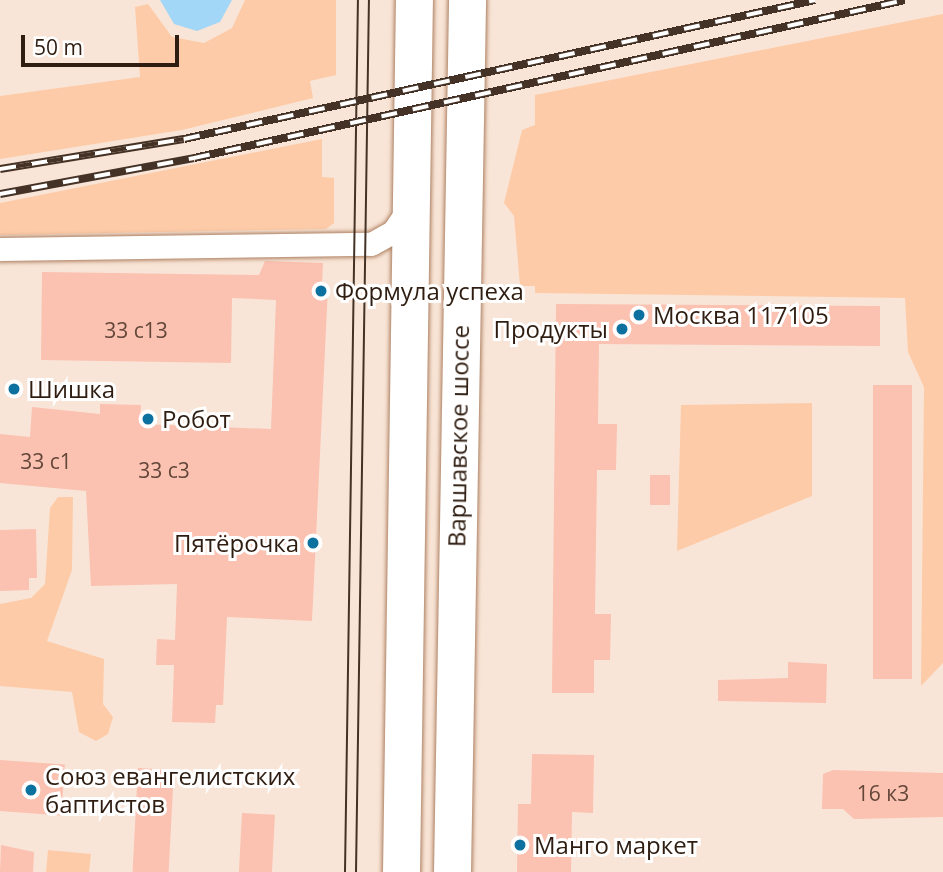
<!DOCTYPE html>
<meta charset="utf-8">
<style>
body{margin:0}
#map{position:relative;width:943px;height:872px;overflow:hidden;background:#f9e5d7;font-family:"Open Sans",sans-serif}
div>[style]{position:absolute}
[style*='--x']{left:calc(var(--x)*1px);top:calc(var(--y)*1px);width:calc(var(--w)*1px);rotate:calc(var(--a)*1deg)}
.green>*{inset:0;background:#fdcba8}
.water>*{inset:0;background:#a2d7f7}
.building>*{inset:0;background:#fbc1b1;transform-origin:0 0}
.roads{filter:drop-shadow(0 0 2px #ae8162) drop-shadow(0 0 2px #ae8162)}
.street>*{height:23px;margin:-11.5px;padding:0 11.5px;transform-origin:11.5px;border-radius:11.5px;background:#fff}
.primary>*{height:37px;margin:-18.5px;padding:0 18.5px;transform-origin:18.5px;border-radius:18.5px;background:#fff}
.tram>*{height:2px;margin:-1px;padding:0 1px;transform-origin:1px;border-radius:1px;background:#443226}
.rail>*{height:8px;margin-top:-4px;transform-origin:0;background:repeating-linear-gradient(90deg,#fff 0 16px,#443226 0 32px);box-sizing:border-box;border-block:2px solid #443226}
.dots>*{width:19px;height:19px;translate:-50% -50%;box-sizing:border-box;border:4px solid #fff;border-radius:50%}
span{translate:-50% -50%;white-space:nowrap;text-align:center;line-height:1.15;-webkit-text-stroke:6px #fff;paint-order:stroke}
.number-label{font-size:21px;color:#624639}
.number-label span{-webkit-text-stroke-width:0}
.poi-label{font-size:24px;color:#2f1d11}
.left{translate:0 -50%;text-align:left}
.right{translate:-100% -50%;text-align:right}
.street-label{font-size:24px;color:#2f1d11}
.scale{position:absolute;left:21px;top:35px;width:158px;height:32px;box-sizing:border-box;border:4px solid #2f1d11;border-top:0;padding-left:9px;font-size:21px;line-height:24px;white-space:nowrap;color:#2f1d11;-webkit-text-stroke:5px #fff;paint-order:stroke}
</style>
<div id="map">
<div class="green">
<div style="clip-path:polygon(245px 0,336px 0,336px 75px,310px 81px,313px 98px,182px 130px,0 159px,0 96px,140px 77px,135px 7px,148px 4px,172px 37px,204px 43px,232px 28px)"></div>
<div style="clip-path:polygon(943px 14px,943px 663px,921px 686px,924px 387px,908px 352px,905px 298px,535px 293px,535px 286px,520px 286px,514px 216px,504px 203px,522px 130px,535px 125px,535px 95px)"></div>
<div style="clip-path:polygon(322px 139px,322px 177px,334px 178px,334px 223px,326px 229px,0 235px,0 203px)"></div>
<div style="clip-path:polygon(812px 403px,812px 496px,677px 551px,681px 405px)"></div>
<div style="clip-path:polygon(58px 497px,73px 497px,72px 570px,47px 641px,104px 659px,103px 704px,113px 717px,108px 734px,96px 741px,79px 732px,72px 692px,0 686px,0 604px,31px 598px,45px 584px,50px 508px)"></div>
<div style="clip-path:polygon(48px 850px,91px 854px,89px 872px,46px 872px)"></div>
</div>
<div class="water">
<div style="clip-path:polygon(160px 0,232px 0,220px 22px,197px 31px,174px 24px)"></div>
</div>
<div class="building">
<div style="clip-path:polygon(265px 261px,323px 263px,322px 286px,328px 287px,312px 621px,227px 617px,223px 705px,216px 705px,215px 723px,172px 722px,174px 665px,156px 665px,157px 639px,175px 640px,177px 584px,91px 586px,86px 491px,0 483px,0 434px,30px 437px,32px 407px,100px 414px,100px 404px,141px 405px,140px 424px,271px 429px,276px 300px,232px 298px,231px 363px,41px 360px,42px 272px,259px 275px)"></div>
<div style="clip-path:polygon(556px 304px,880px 306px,880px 346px,599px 344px,598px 424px,617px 424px,616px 470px,597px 470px,595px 614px,611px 614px,610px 660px,594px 660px,594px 693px,552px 693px)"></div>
<div style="left:873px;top:385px;width:39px;height:294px"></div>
<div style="left:650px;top:475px;width:20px;height:30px"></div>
<div style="clip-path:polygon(36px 529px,37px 578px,29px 578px,29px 590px,0 591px,0 530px)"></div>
<div style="clip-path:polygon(788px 662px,827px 664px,826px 703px,718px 701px,718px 680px,788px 678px)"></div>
<div style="clip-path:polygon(532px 754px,594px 755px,593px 813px,572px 812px,571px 872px,517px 872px,518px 804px,531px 804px)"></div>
<div style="left:0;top:760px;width:65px;height:51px;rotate:4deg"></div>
<div style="left:138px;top:768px;width:36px;height:104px;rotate:3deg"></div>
<div style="clip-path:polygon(833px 770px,943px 773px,943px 817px,854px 819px,843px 809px,822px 809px,823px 774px)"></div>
<div style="left:242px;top:813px;width:33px;height:59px;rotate:3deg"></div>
<div style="clip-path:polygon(1px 845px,34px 852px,33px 872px,0 872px)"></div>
</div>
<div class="roads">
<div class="street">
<div style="--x:0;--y:249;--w:371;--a:-0.8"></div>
<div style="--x:371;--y:244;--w:25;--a:-29"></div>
<div style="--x:393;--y:232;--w:30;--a:-56"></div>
</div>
<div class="primary">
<div style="--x:401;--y:872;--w:872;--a:-89.15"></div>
<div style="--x:452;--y:872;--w:872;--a:-89.01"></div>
</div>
</div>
<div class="tram">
<div style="--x:345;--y:872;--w:872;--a:-89.15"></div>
<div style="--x:356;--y:872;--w:872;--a:-89.15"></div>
</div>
<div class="rail">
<div style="--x:0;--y:169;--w:186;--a:-9.3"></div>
<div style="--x:184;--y:139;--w:646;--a:-12.42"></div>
<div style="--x:0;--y:194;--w:197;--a:-10.5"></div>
<div style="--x:194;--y:158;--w:728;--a:-12.53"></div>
</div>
<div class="dots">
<div style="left:321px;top:291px;background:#0c719e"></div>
<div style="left:639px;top:315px;background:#0c719e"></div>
<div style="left:622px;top:329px;background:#0c719e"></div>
<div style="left:14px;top:389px;background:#0c719e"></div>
<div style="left:148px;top:419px;background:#0c719e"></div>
<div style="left:313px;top:543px;background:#0c719e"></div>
<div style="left:31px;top:790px;background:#0c719e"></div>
<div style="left:520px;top:845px;background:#0c719e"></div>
</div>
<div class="number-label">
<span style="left:136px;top:330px">33 с13</span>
<span style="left:46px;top:461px">33 с1</span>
<span style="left:164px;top:470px">33 с3</span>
<span style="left:883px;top:793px">16 к3</span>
</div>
<div class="poi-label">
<span class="left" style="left:335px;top:291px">Формула успеха</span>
<span class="left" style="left:653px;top:315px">Москва 117105</span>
<span class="right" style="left:608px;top:329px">Продукты</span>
<span class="left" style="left:28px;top:389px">Шишка</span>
<span class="left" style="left:162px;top:419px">Робот</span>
<span class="right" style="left:299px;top:543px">Пятёрочка</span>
<span class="left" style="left:45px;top:790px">Союз евангелистских<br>баптистов</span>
<span class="left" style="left:534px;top:845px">Манго маркет</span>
</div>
<div class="street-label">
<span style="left:458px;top:436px;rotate:-89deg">Варшавское шоссе</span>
</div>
<div class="scale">50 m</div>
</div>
